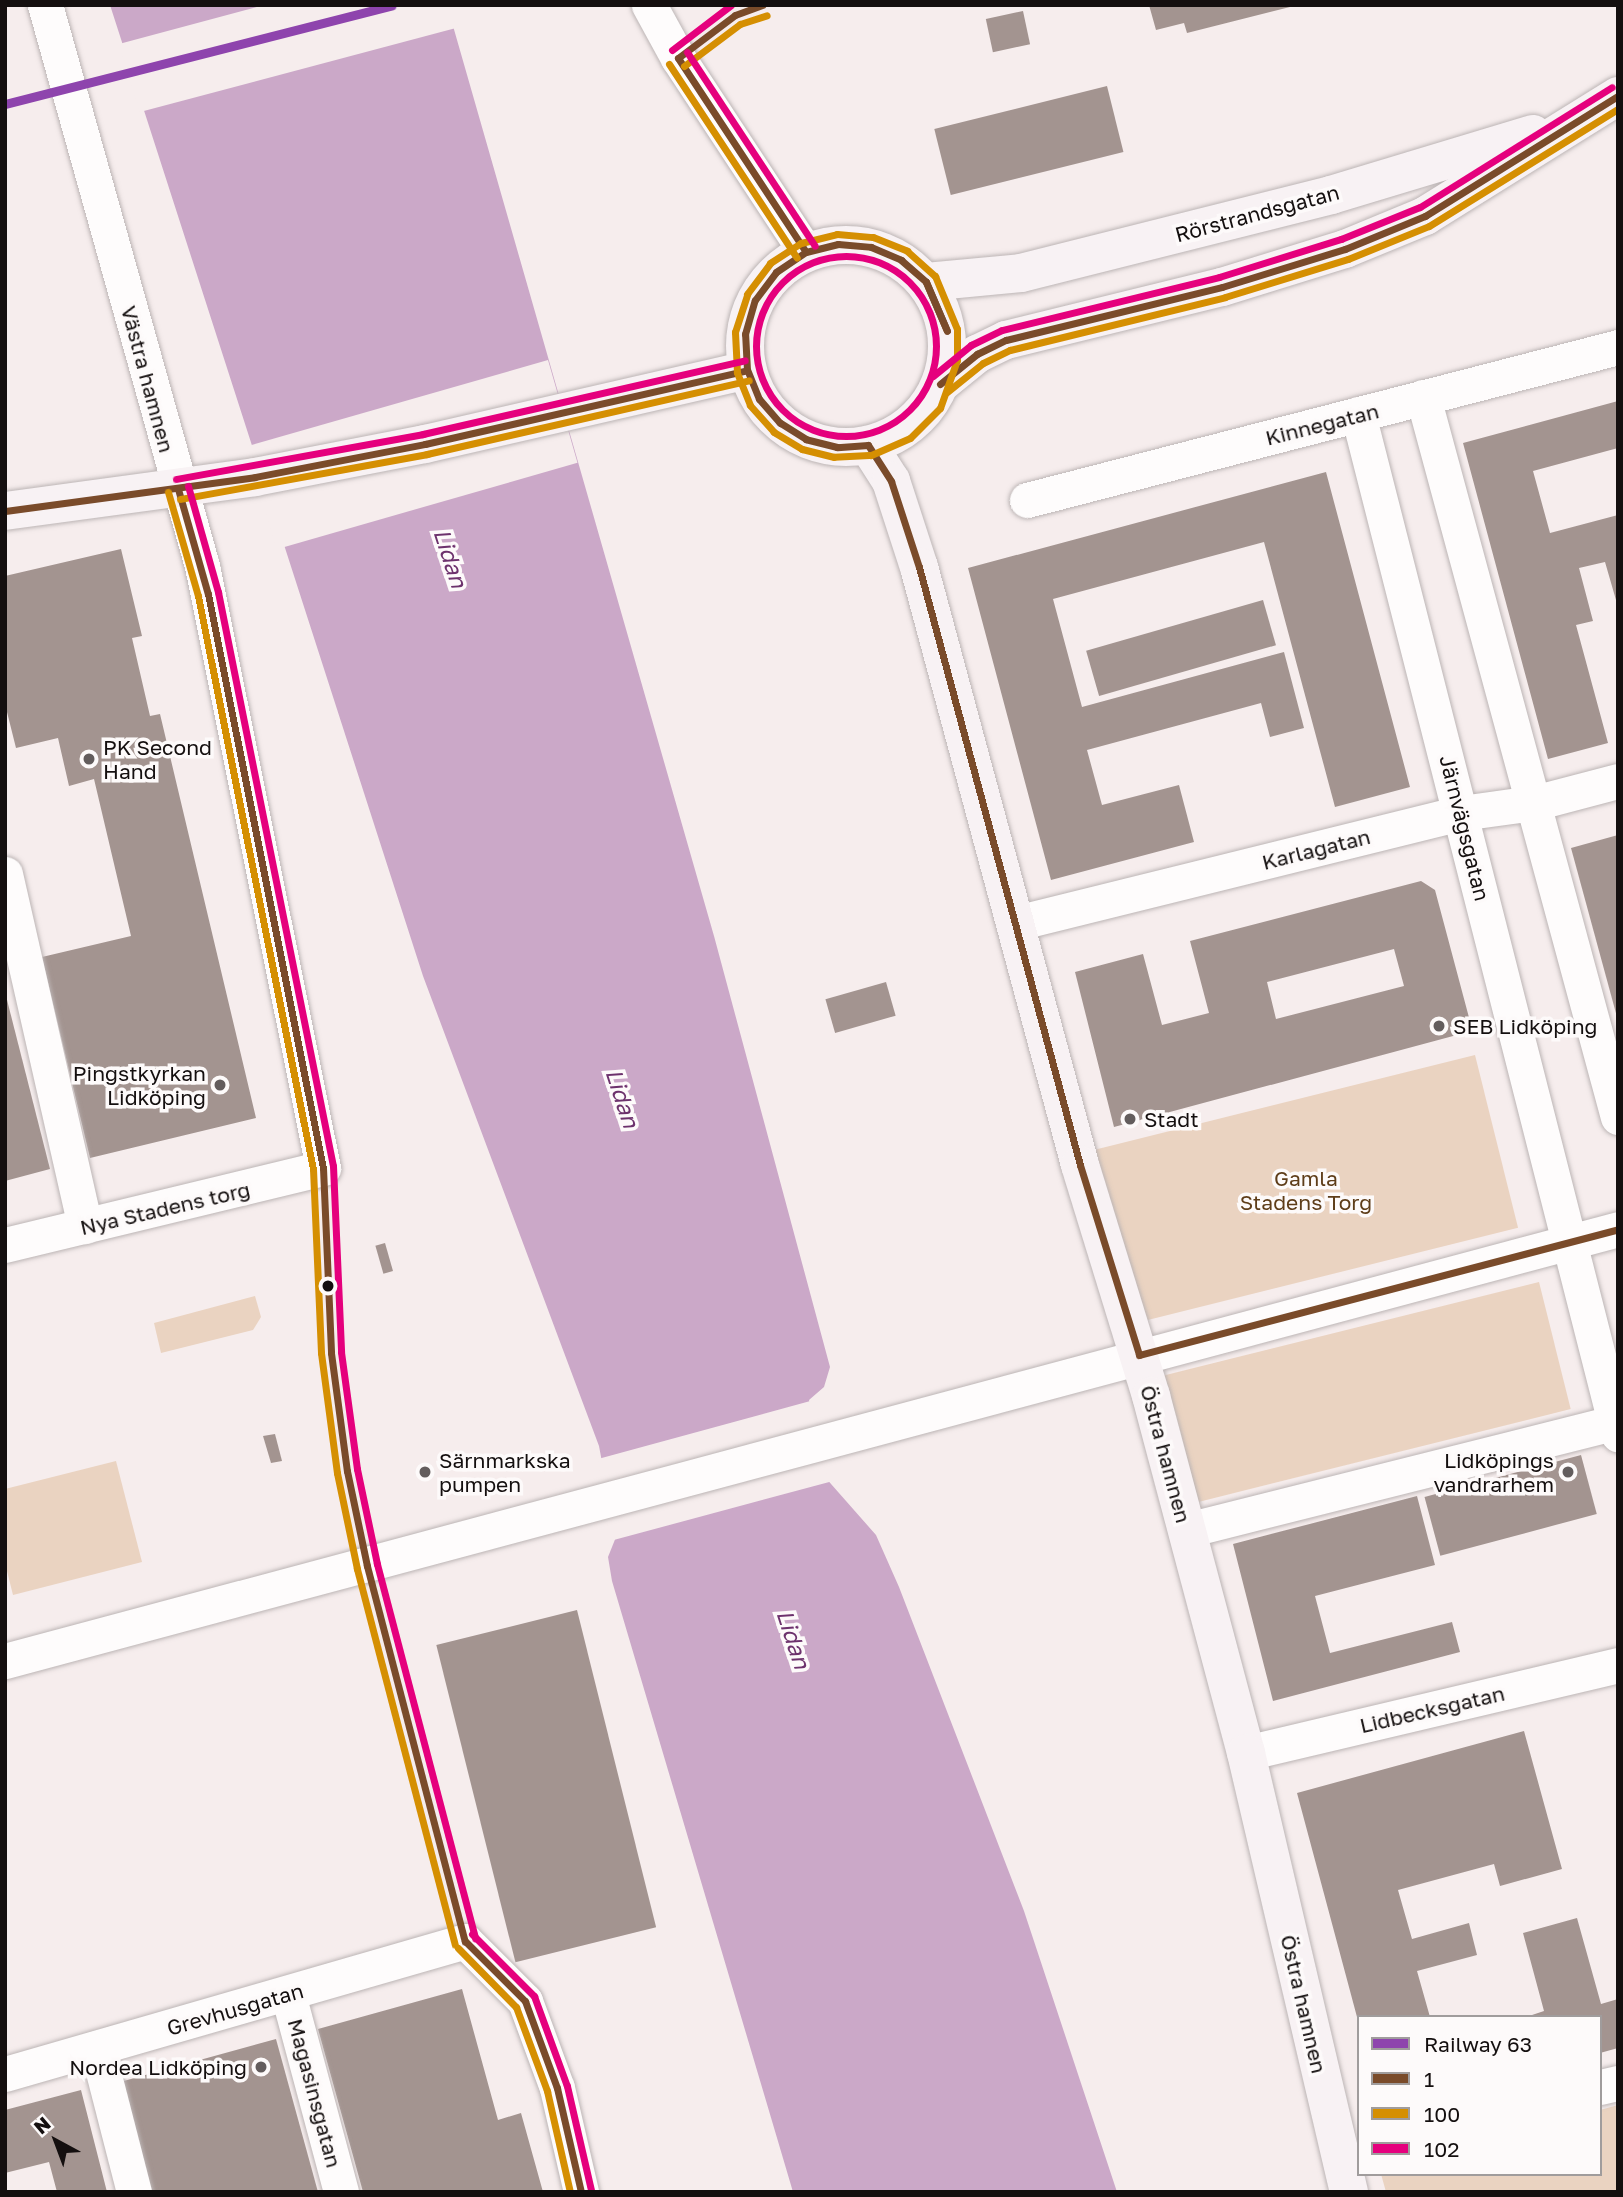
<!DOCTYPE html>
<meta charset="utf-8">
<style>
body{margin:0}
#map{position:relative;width:1623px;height:2197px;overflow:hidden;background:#f6eded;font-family:"Golos Text",sans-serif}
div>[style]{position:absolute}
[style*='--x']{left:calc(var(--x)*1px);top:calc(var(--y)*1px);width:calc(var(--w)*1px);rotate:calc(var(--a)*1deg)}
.green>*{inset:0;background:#ead3c1;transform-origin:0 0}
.water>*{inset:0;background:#cba8c8}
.pier>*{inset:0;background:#f6eded;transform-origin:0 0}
.building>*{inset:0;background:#a39490;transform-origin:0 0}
.roads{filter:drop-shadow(0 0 2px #bcb5b5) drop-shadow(0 0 2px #bcb5b5)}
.street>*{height:35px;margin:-17.5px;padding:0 17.5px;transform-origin:17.5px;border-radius:17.5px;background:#fefcfc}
.secondary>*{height:38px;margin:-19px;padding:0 19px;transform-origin:19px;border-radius:19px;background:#f8f2f4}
.secondary>.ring{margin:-19px;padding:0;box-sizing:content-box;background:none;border:38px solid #f8f2f4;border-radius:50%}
.bus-1>*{height:7px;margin:-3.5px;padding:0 3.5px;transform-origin:3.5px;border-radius:3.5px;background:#7a4b2a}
.bus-2>*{height:7px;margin:-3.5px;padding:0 3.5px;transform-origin:3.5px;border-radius:3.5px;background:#d58f02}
.bus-3>*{height:7px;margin:-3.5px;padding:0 3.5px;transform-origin:3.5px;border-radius:3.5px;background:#e5007d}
.bus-3>.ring{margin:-3.5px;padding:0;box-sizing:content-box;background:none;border:7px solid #e5007d;border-radius:50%}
.rail-1>*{height:9px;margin:-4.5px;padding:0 4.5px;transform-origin:4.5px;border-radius:4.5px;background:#8e44ad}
.dots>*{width:19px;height:19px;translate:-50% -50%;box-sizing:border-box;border:4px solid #fdfafa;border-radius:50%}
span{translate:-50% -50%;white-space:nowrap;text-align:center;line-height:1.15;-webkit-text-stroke:7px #fdfafa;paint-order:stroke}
.street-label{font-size:21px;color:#140f0f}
.poi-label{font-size:21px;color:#140f0f}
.left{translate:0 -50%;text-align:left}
.right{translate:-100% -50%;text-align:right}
.park-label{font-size:21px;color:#5e3d19}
.water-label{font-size:23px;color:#6d326d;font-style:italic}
.frame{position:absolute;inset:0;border:7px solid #140f0f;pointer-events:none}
.legend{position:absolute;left:1357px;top:2015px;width:245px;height:161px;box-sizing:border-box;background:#fdfafa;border:2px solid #a09c9c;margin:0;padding:9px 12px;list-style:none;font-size:21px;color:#140f0f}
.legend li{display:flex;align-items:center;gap:14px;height:35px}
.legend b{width:35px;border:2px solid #a09c9c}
.north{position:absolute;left:21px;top:2106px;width:70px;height:70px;-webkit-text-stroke:5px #fdfafa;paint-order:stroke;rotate:319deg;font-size:19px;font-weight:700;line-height:28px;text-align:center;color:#140f0f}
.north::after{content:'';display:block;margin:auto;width:24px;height:32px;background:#140f0f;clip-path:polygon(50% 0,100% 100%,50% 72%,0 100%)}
</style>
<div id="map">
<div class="green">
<div style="left:1475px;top:1055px;width:178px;height:396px;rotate:76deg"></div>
<div style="left:1539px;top:1282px;width:131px;height:398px;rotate:76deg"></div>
<div style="clip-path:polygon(255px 1296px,261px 1317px,253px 1330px,161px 1353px,154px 1323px)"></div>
<div style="clip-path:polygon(116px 1461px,142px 1562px,13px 1595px,5px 1563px,5px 1489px)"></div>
<div style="clip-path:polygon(1618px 2105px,1618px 2192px,1386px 2192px,1381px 2174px,1600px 2174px,1600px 2110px)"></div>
</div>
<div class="water">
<div style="clip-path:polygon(110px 5px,447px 5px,714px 936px,830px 1367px,824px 1387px,809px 1400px,824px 1476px,876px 1535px,899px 1587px,1024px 1911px,1117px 2192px,793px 2192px,612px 1581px,608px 1557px,616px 1537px,599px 1446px,423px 976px)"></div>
</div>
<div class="pier">
<div style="clip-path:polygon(264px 5px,450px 5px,456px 28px,140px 112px,119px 44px)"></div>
<div style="left:548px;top:360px;width:107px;height:313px;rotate:74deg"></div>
<div style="clip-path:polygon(814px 1400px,827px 1475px,833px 1481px,610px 1541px,598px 1459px)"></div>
</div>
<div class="building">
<div style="clip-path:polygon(1149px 5px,1294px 5px,1294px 6px,1187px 33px,1184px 23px,1156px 30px)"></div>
<div style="left:1023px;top:11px;width:34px;height:38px;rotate:78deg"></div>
<div style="left:1107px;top:86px;width:68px;height:178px;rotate:76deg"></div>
<div style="clip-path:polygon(1618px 401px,1618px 448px,1533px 471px,1550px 533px,1618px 515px,1618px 607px,1605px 562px,1579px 568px,1593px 621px,1576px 625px,1608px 743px,1548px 759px,1463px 443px)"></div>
<div style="clip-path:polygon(1326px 472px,1410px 787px,1335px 807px,1264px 542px,1053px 599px,1082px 707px,1284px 652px,1304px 728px,1270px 737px,1261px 703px,1087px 750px,1102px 805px,1179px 785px,1194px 842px,1051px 880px,968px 568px)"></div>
<div style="clip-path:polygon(121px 549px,142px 636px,132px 638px,150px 716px,160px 714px,256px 1118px,90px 1158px,42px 957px,131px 936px,94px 779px,69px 786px,58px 738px,16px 748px,5px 704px,5px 576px)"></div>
<div style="left:1263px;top:600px;width:47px;height:184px;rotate:74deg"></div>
<div style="clip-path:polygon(1618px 835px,1618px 1017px,1617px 1017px,1571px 848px)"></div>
<div style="clip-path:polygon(evenodd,1421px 881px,1435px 890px,1471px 1025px,1468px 1032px,1114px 1127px,1075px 972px,1143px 954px,1162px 1025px,1209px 1013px,1190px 941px,1421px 881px,1394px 949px,1404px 986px,1276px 1019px,1267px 982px,1394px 949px)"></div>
<div style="left:886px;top:982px;width:35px;height:63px;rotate:74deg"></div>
<div style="clip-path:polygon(5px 992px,50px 1169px,5px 1181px)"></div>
<div style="left:385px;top:1243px;width:29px;height:10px;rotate:74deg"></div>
<div style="clip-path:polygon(275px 1434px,282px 1461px,271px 1463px,263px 1436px)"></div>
<div style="left:1581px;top:1455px;width:61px;height:162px;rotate:75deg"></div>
<div style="clip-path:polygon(1417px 1496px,1435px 1565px,1315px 1596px,1330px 1653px,1452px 1622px,1460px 1652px,1273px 1701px,1233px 1544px)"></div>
<div style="left:577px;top:1610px;width:327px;height:145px;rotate:76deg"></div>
<div style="clip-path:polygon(1524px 1731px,1562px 1869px,1500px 1886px,1494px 1864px,1398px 1890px,1412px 1939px,1469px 1923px,1477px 1955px,1417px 1971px,1430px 2017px,1357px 2017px,1297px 1793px)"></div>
<div style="clip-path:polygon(1577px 1918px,1601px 2004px,1618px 1999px,1618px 2048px,1600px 2053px,1600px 2017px,1526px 2017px,1544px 2011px,1523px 1933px)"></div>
<div style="clip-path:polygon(462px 1989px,498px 2120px,521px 2113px,543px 2192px,363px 2192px,318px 2029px)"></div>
<div style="clip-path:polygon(276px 2039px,318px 2192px,150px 2192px,120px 2082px)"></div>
<div style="clip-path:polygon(81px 2090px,107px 2192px,57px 2192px,49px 2162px,5px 2173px,5px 2110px)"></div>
</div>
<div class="roads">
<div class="street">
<div style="--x:649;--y:5;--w:60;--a:61.3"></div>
<div style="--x:678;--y:58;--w:232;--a:56.6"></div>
<div style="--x:1423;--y:397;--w:746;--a:74.85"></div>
<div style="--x:1358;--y:414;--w:1053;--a:75.7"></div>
<div style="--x:1027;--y:500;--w:610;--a:-14.51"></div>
<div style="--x:5;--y:874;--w:361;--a:77.2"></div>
<div style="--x:1016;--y:923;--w:458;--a:-13.9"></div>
<div style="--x:1461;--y:813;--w:74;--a:-7.8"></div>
<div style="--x:1534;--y:803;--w:87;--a:-14.7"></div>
<div style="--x:5;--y:1245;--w:327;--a:-13.6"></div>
<div style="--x:323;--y:1168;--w:614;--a:-101.36"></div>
<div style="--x:202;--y:566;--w:583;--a:-105.63"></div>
<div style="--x:1187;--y:1530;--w:444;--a:-14.1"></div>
<div style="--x:5;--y:1661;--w:1670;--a:-14.99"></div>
<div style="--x:1246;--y:1753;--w:382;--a:-13.3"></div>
<div style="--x:288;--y:1994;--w:205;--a:75"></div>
<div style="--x:97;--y:2048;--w:149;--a:75.6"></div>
<div style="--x:5;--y:2074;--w:479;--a:-16.1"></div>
<div style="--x:465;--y:1941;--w:85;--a:45"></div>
<div style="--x:525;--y:2001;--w:93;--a:69.8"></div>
<div style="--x:557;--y:2088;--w:107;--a:77"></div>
<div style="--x:1600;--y:2087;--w:18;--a:-13"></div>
</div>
<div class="secondary">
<div class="ring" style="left:745px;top:245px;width:164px;height:164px"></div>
<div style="--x:926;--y:282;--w:95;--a:-5.4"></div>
<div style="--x:1021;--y:273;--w:320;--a:-14.1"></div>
<div style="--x:1331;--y:195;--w:211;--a:-16.8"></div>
<div style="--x:940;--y:384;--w:48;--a:-39"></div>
<div style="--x:977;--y:354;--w:32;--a:-26"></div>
<div style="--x:1006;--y:340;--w:222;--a:-13.8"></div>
<div style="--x:1222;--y:287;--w:129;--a:-17.2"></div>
<div style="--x:1345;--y:249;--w:87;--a:-22.4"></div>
<div style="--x:1425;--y:216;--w:227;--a:-31.9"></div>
<div style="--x:868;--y:445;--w:43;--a:57.4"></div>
<div style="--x:891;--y:481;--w:90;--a:72"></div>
<div style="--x:919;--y:567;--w:619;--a:74.93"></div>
<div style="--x:1080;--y:1165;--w:242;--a:72.9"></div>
<div style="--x:1151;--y:1396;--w:369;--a:75.1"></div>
<div style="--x:1246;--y:1753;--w:451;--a:76.8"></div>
<div style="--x:5;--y:511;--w:252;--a:-7.7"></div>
<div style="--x:255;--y:477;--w:173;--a:-11"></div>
<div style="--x:425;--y:444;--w:330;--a:-12.9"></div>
</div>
</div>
<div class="bus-1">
<div style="--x:678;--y:58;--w:232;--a:56.6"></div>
<div style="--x:678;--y:58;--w:71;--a:-37"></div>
<div style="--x:735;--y:15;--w:29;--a:-20"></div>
<div style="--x:926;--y:282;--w:53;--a:66.8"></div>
<div style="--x:926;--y:282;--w:53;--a:66.8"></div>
<div style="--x:940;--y:384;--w:48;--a:-39"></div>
<div style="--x:977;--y:354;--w:32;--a:-26"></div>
<div style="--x:1006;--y:340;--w:222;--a:-13.8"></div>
<div style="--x:1222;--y:287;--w:129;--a:-17.2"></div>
<div style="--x:1345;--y:249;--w:87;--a:-22.4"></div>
<div style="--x:1425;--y:216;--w:227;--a:-31.9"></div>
<div style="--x:868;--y:445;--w:31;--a:176"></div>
<div style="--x:837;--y:447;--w:32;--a:-166"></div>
<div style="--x:806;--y:439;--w:31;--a:-148"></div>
<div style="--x:780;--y:423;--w:32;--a:-131"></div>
<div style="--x:759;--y:399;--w:31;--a:-112"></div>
<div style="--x:747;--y:370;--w:36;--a:-93"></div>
<div style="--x:745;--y:334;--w:35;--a:-74"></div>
<div style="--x:755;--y:300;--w:35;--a:-53"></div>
<div style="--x:776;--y:272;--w:36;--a:-34"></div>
<div style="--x:806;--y:252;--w:33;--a:-14"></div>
<div style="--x:838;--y:244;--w:33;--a:5"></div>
<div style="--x:871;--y:247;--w:33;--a:23"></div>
<div style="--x:901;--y:260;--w:33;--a:41"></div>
<div style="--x:868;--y:445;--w:43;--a:57.4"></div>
<div style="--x:891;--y:481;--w:90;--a:72"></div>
<div style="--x:919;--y:567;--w:619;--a:74.93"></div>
<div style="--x:1080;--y:1165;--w:199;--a:72.7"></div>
<div style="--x:178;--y:489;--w:109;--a:74.1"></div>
<div style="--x:208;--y:594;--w:585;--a:78.67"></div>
<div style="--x:323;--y:1168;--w:185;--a:87.5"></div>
<div style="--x:331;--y:1353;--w:119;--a:82.3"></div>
<div style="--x:347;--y:1471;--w:97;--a:78.1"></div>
<div style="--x:367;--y:1566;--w:388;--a:75.4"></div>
<div style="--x:5;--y:511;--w:252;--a:-7.7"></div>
<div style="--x:255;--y:477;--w:173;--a:-11"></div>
<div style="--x:425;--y:444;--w:330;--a:-12.9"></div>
<div style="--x:1139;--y:1355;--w:495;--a:-14.7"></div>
<div style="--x:465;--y:1941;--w:85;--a:45"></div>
<div style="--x:525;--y:2001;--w:93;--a:69.8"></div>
<div style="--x:557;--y:2088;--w:107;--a:77"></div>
</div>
<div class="bus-2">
<div style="--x:669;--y:64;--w:232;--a:56.6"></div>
<div style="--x:684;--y:66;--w:70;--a:-36.9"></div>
<div style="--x:740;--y:24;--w:28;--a:-18"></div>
<div style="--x:947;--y:392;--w:46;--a:-38.9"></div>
<div style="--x:983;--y:363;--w:30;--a:-26"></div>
<div style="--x:1010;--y:350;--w:221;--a:-13.8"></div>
<div style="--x:1225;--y:297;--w:129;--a:-17.2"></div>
<div style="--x:1348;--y:259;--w:87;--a:-22.2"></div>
<div style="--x:1429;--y:226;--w:222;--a:-31.8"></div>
<div style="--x:869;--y:455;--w:35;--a:177"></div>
<div style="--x:834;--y:457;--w:33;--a:-166"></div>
<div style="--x:802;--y:449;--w:33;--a:-149"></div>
<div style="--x:774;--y:432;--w:36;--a:-132"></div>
<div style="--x:750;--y:405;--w:35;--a:-112"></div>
<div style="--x:737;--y:372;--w:40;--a:-92.9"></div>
<div style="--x:735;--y:332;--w:40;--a:-72"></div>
<div style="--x:747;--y:294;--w:39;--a:-53"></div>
<div style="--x:770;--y:263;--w:37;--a:-33"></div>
<div style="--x:801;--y:243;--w:37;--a:-14"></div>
<div style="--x:837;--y:234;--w:36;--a:5"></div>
<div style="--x:873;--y:237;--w:37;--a:22"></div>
<div style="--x:907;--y:251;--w:38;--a:42"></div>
<div style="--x:935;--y:276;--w:57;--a:67.5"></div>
<div style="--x:957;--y:329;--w:31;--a:90"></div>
<div style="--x:957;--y:360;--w:51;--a:109.5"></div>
<div style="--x:940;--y:408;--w:42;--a:135"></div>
<div style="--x:910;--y:438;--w:43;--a:156.4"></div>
<div style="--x:168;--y:492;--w:108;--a:73.9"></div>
<div style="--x:198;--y:596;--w:584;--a:78.65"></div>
<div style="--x:313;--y:1169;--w:184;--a:87.5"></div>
<div style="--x:321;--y:1353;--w:121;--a:82.4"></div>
<div style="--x:337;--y:1473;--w:98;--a:78.2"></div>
<div style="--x:357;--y:1569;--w:388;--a:75.4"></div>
<div style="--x:180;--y:499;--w:251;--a:-10.3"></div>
<div style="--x:427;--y:454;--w:330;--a:-12.9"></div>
<div style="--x:458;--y:1948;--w:83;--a:45.5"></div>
<div style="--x:516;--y:2007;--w:90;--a:69.7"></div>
<div style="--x:547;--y:2091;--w:104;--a:77.2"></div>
</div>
<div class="bus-3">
<div style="--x:672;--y:50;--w:74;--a:-37.3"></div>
<div style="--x:687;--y:52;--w:232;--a:56.6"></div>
<div class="ring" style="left:756px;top:256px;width:173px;height:173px"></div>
<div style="--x:933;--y:376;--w:49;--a:-39.2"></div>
<div style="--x:971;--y:345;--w:34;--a:-26"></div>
<div style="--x:1002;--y:330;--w:223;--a:-13.7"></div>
<div style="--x:1219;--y:277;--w:128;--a:-17.3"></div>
<div style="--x:1341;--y:239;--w:85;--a:-22.1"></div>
<div style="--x:1420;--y:207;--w:226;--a:-32"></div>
<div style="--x:176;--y:479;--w:251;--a:-10.3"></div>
<div style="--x:423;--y:434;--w:330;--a:-12.9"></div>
<div style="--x:188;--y:486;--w:110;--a:74.2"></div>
<div style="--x:218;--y:592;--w:585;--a:78.67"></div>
<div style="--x:333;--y:1166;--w:186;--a:87.5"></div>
<div style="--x:341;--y:1352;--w:118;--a:82.2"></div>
<div style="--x:357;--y:1469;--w:97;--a:78.1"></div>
<div style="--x:377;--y:1564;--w:387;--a:75.3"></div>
<div style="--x:472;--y:1934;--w:88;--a:45"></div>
<div style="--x:534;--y:1996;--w:96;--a:69.9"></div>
<div style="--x:567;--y:2086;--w:107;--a:77"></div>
</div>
<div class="rail-1">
<div style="--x:5;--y:104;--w:399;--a:-14.3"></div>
</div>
<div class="dots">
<div style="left:89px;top:759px;background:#635d5d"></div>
<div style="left:1439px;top:1026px;background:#635d5d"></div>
<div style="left:220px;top:1085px;background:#635d5d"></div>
<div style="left:1130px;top:1119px;background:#635d5d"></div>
<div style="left:328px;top:1286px;background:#140f0f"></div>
<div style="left:425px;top:1472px;background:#635d5d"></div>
<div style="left:1568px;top:1472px;background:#635d5d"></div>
<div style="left:261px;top:2067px;background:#635d5d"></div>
</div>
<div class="street-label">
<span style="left:1257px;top:213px;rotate:-15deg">Rörstrandsgatan</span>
<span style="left:148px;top:379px;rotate:75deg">Västra hamnen</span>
<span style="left:1322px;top:424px;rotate:-14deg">Kinnegatan</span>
<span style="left:1465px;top:828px;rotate:76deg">Järnvägsgatan</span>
<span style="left:1316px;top:849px;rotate:-14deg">Karlagatan</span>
<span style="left:165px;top:1208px;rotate:-13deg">Nya Stadens torg</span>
<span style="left:1166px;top:1454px;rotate:75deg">Östra hamnen</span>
<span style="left:1432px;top:1709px;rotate:-13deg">Lidbecksgatan</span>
<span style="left:1304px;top:2004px;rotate:77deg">Östra hamnen</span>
<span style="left:235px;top:2009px;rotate:-16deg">Grevhusgatan</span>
<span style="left:315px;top:2093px;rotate:75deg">Magasinsgatan</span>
</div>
<div class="poi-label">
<span class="left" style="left:103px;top:759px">PK Second<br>Hand</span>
<span class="left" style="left:1453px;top:1026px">SEB Lidköping</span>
<span class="right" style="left:206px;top:1085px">Pingstkyrkan<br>Lidköping</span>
<span class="left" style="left:1144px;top:1119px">Stadt</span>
<span class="left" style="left:439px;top:1472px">Särnmarkska<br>pumpen</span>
<span class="right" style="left:1554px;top:1472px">Lidköpings<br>vandrarhem</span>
<span class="right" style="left:247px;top:2067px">Nordea Lidköping</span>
</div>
<div class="park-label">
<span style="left:1306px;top:1190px">Gamla<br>Stadens Torg</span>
</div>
<div class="water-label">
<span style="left:451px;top:558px;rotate:72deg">Lidan</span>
<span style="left:623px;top:1098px;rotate:72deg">Lidan</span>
<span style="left:794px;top:1639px;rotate:72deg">Lidan</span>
</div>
<div class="frame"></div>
<ul class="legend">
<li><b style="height:9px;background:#8e44ad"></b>Railway 63</li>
<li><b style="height:9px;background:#7a4b2a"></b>1</li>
<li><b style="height:9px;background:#d58f02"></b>100</li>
<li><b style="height:9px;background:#e5007d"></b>102</li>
</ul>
<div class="north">N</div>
</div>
